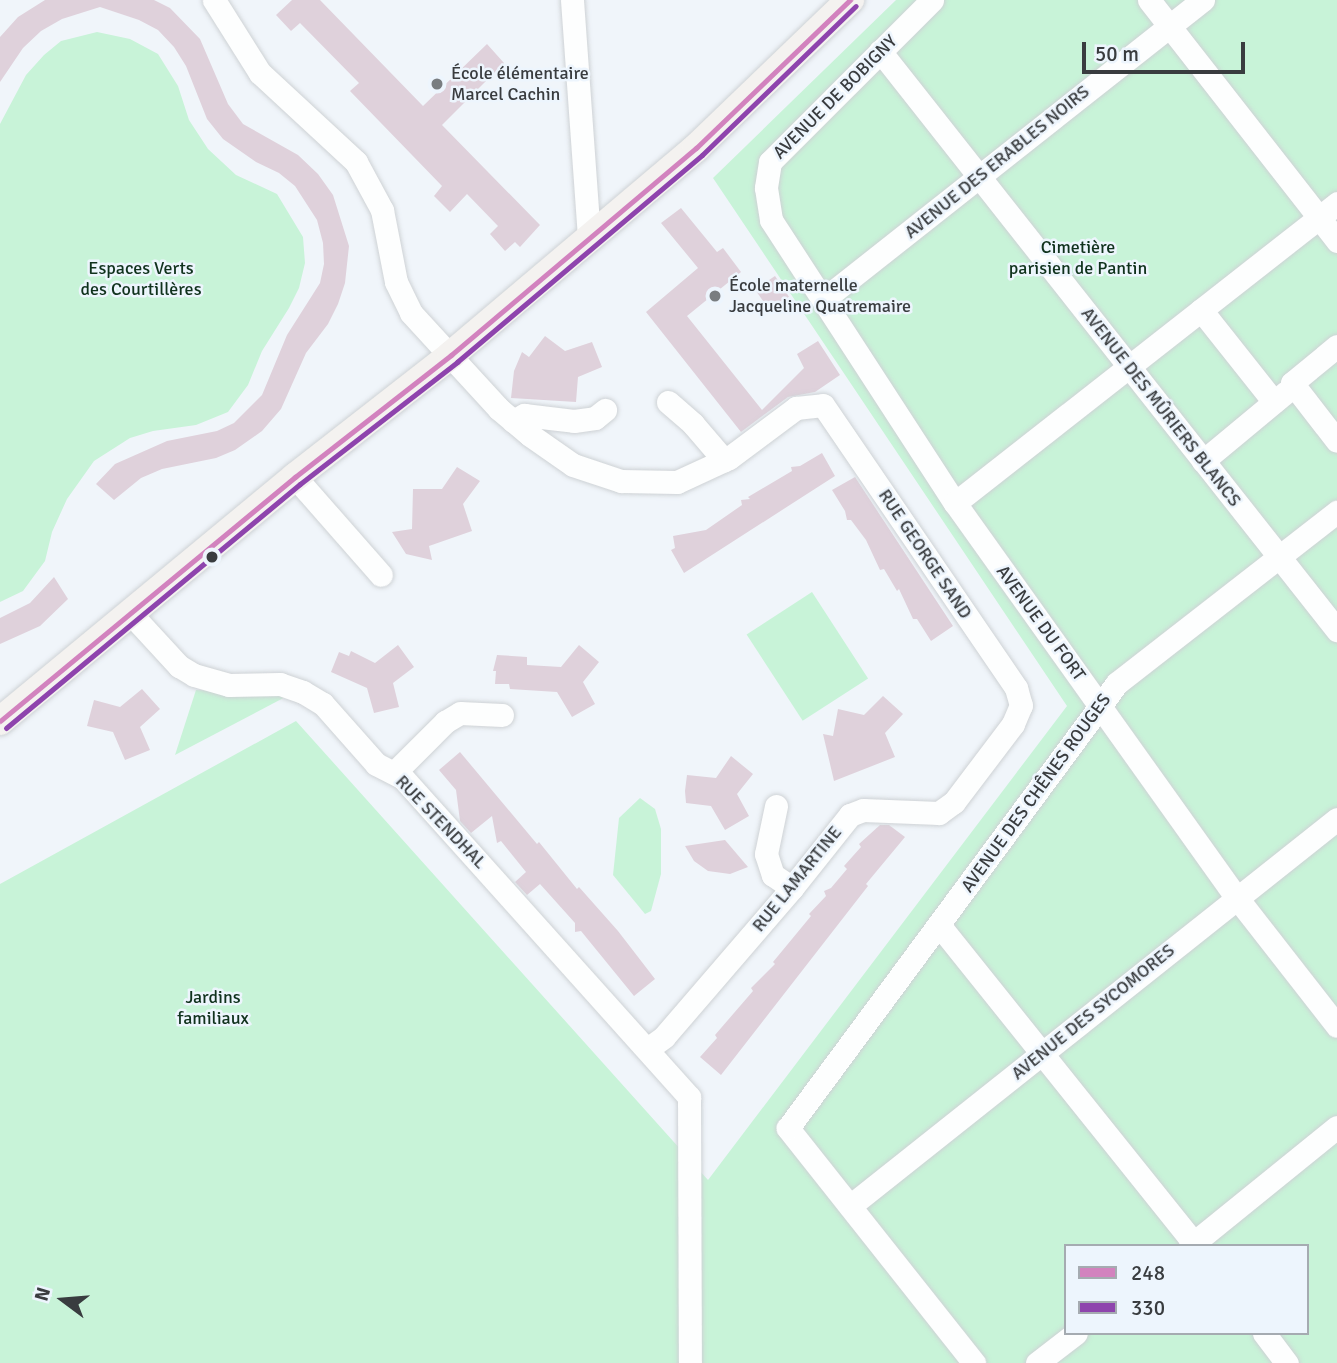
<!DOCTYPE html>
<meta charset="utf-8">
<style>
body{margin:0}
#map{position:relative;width:1337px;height:1363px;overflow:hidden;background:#f0f5fa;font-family:Signika,sans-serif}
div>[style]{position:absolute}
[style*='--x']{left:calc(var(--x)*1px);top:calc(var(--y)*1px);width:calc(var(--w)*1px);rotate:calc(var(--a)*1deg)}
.green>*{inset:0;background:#c8f3d8;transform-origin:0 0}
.building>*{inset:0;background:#dfd1db;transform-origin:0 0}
.roads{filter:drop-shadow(0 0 2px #ced2d5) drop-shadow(0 0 2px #ced2d5)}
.minor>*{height:23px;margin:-11.5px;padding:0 11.5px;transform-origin:11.5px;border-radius:11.5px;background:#fdfefe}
.major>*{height:28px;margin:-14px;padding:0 14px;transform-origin:14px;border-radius:14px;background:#f4f2f0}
.bus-1>*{height:5px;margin:-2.5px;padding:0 2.5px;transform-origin:2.5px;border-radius:2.5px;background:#d282be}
.bus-2>*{height:5px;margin:-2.5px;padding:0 2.5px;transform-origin:2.5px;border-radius:2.5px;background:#8e44ad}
.dots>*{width:19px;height:19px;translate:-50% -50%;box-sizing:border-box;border:4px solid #edf5fd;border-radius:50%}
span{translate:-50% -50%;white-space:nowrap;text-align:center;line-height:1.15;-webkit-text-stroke:5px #edf5fd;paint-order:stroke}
.poi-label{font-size:18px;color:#393c3f}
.left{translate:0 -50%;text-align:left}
.street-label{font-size:18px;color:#393c3f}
.park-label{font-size:18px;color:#10321d}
.legend{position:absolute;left:1064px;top:1244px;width:245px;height:91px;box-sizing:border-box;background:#edf5fd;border:2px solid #a5abb1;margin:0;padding:9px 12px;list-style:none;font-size:21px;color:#393c3f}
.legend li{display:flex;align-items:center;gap:14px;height:35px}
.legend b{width:35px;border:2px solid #a5abb1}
.north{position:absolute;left:28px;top:1265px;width:70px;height:70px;-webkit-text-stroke:5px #edf5fd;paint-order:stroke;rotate:286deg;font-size:19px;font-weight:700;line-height:28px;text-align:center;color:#393c3f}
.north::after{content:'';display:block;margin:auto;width:24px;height:32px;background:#393c3f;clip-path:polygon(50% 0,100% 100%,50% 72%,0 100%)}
.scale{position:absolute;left:1082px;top:42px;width:163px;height:32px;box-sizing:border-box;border:4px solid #393c3f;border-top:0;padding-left:9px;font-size:21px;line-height:24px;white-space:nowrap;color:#393c3f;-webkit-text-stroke:5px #edf5fd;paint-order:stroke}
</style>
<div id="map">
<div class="green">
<div style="clip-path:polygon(evenodd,896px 0,1337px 0,1337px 1363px,0 1363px,0 884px,296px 721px,708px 1180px,1067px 706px,713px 178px,896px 0,1066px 1246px,1307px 1246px,1307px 1333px,1066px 1333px,1066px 1246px)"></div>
<div style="clip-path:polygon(97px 32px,130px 39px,158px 54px,178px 86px,189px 120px,208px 149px,236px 175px,277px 194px,303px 237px,305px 263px,299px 288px,289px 308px,262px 351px,248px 385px,228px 412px,196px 425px,153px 431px,130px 438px,94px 461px,67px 499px,52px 532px,45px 561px,23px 591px,0 602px,0 124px,26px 75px,44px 55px,61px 41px)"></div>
<div style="left:812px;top:592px;width:103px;height:78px;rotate:57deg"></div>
<div style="clip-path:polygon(196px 690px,291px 694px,175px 755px)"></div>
<div style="clip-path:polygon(640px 798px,655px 809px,661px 829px,661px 874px,651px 911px,645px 914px,613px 875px,619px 818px)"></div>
</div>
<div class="building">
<div style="clip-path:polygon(45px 0,154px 0,170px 8px,200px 39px,228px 104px,243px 124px,298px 155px,318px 174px,333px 195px,349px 246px,345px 283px,338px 304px,328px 324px,306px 353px,281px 409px,262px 431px,235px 450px,216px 458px,162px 469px,141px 478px,114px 500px,96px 484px,115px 464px,167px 441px,217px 431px,234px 423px,262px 395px,287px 335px,320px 283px,324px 264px,323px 243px,317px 220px,295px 186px,279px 173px,256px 162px,223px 139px,207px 119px,186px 66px,174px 47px,158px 30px,139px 20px,100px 7px,62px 19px,41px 31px,23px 48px,0 82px,0 37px,18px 17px)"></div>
<div style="clip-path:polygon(292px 0,320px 0,423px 106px,487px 44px,504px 63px,442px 125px,540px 225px,520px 247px,515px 242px,505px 251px,490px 234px,498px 226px,467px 194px,450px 212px,434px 196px,442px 186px,350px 91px,359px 83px,300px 23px,291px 31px,276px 15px)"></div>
<div style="clip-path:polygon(681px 208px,717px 252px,723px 248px,741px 272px,687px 316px,762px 410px,804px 368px,797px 354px,818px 341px,840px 375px,815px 392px,788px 397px,741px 432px,646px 312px,698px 268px,661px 223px)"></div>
<div style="left:775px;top:276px;width:25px;height:24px;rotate:56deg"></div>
<div style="clip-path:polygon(545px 336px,565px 351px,592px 342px,602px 367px,578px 377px,576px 402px,511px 398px,514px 371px,522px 352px,529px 357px)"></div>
<div style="clip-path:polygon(822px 453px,835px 476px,684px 573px,671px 550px,675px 548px,673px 536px,706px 530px,742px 505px,741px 500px,750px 499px,748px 497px,792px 471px,791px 467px,800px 466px)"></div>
<div style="clip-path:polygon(457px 467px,480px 481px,463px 504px,472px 531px,429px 546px,432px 560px,406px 554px,392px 532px,412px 529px,413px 489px,442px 489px)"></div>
<div style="clip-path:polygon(855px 477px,953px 626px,931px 641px,917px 619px,913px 619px,899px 589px,897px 591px,884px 569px,880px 570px,866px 540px,851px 520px,847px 520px,845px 511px,832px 490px)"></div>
<div style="clip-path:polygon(54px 577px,68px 599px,40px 626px,0 644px,0 618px,30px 603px)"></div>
<div style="clip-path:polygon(398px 645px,414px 667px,393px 683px,399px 707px,374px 713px,367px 688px,331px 672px,339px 652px,349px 656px,351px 651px,375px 663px)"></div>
<div style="clip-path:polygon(579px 645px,599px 662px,583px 682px,595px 704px,572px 717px,557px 692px,510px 689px,509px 684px,495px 684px,496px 671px,493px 671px,497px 655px,527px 657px,527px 665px,561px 667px)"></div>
<div style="clip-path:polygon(142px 689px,160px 709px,140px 727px,150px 750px,125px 760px,113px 732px,87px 726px,94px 700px,120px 707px)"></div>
<div style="clip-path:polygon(883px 696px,903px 714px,885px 733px,895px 757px,834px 781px,823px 734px,833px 736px,838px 709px,864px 715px)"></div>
<div style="clip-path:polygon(460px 752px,537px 844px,539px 842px,577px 889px,579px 887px,618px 931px,655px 979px,634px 996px,581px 931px,575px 932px,575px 923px,540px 884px,527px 895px,515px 882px,526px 872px,501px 841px,497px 843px,492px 816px,471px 833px,460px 821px,456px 790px,439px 770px)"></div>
<div style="clip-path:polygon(731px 756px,753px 774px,737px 794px,749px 816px,725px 830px,711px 806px,686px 803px,685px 791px,687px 775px,716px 778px)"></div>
<div style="clip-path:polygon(880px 825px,889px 825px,905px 837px,866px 884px,868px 886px,721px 1075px,700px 1057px,717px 1038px,715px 1035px,753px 991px,751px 988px,775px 964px,773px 962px,811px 916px,809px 914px,826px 896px,824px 891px,831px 888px,847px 869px,844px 866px,861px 847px,859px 844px)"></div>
<div style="clip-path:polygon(725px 840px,748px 867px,730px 874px,708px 871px,694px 861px,685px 846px)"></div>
</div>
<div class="roads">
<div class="minor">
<div style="--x:214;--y:0;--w:86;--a:57.8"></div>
<div style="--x:260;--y:73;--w:131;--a:42.8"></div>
<div style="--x:356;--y:162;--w:55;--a:61.6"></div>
<div style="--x:382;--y:210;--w:73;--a:79"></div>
<div style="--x:396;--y:282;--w:34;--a:64"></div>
<div style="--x:411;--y:313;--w:130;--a:47.5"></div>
<div style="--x:499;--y:409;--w:40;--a:40"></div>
<div style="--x:530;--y:435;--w:52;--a:34.9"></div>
<div style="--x:573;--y:465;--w:51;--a:18.4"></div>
<div style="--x:621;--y:481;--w:56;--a:1"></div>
<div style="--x:677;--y:482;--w:57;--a:-24.8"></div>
<div style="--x:729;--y:458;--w:84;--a:-36.7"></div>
<div style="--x:796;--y:408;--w:27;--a:-6"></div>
<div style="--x:823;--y:405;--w:343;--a:55.7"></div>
<div style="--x:1016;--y:688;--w:18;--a:74"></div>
<div style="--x:1021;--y:705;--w:21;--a:113"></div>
<div style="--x:1013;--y:724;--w:98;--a:127.1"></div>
<div style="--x:954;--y:802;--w:19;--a:144"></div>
<div style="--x:939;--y:813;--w:76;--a:-177.7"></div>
<div style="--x:863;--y:810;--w:14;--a:159"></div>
<div style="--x:850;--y:815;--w:93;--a:128.5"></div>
<div style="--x:792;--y:888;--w:196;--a:130.7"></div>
<div style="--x:664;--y:1037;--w:19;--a:144"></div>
<div style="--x:572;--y:0;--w:237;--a:85.9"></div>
<div style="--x:932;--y:0;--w:229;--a:135"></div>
<div style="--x:770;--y:162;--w:26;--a:99"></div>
<div style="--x:766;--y:188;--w:32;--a:81"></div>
<div style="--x:771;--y:220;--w:338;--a:57"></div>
<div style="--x:955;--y:503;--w:485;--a:54.5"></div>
<div style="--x:1237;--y:898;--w:162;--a:52"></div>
<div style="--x:1149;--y:0;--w:306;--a:52"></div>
<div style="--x:880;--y:51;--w:738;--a:51.72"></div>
<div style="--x:824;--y:299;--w:483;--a:-38.3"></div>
<div style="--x:1201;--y:310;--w:117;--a:51.6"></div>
<div style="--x:1337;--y:346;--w:58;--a:140.6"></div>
<div style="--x:1292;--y:383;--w:73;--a:52.2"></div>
<div style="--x:668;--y:402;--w:33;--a:41"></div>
<div style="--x:693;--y:424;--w:48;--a:49.3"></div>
<div style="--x:513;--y:421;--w:13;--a:-29"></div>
<div style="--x:524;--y:415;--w:50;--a:6.8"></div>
<div style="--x:574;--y:421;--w:21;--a:-8"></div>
<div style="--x:595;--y:418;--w:13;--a:-39"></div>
<div style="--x:1203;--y:461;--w:108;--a:-39.7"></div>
<div style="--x:295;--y:477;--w:130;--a:48.7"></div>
<div style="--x:955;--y:503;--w:486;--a:-38.1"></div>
<div style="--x:131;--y:614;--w:71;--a:47.3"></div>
<div style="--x:179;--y:666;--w:17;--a:31"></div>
<div style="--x:194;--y:675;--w:36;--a:16"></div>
<div style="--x:229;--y:685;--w:51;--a:-1.1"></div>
<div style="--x:280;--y:684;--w:24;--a:19"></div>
<div style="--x:303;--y:692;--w:23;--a:31"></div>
<div style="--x:323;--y:704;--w:80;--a:48.5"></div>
<div style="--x:376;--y:764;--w:29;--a:27"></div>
<div style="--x:402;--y:777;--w:430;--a:48.1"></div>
<div style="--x:689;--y:1097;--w:266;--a:89.8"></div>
<div style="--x:395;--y:772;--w:71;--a:-45"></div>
<div style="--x:445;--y:722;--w:17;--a:-31"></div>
<div style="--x:460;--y:713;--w:42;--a:2.7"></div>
<div style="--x:776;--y:806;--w:49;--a:101.8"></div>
<div style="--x:766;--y:854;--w:22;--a:72"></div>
<div style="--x:773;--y:875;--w:23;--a:34"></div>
<div style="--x:939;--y:925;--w:411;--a:51.3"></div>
<div style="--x:850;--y:1206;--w:622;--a:-38.47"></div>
<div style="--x:1190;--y:1246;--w:189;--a:-39"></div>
<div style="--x:1264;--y:1333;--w:38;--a:53"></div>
<div style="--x:974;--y:1363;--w:300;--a:-128.4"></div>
<div style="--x:788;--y:1128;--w:553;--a:-53.52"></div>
<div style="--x:1117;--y:683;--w:279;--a:-37.9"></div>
<div style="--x:1037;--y:1363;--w:49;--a:-37.6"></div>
</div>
<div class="major">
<div style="--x:0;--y:721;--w:383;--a:-39.6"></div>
<div style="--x:295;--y:477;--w:198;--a:-38"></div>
<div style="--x:451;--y:355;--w:321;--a:-40.2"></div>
<div style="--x:696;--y:148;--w:214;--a:-43.9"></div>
</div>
</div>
<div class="bus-1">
<div style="--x:0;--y:721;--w:383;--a:-39.6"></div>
<div style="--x:295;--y:477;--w:198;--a:-38"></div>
<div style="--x:451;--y:355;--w:321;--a:-40.2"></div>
<div style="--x:696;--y:148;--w:214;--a:-43.9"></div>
</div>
<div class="bus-2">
<div style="--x:6;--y:728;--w:382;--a:-39.7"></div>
<div style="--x:300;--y:484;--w:199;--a:-37.8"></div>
<div style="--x:457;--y:362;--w:321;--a:-40.2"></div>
<div style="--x:702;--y:155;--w:214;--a:-44.1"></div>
</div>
<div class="dots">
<div style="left:437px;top:84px;background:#797d80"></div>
<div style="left:715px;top:296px;background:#797d80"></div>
<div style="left:212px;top:557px;background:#393c3f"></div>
</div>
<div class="poi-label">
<span class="left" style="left:451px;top:84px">École élémentaire<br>Marcel Cachin</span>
<span class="left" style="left:729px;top:296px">École maternelle<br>Jacqueline Quatremaire</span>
</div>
<div class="street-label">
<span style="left:835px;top:97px;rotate:-45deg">AVENUE DE BOBIGNY</span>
<span style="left:997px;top:162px;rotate:-39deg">AVENUE DES ERABLES NOIRS</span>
<span style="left:1161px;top:407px;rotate:52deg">AVENUE DES MÛRIERS BLANCS</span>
<span style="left:925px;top:554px;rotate:56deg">RUE GEORGE SAND</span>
<span style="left:1041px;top:623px;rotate:54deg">AVENUE DU FORT</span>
<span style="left:1036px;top:793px;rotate:-54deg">AVENUE DES CHÊNES ROUGES</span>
<span style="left:441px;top:822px;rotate:46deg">RUE STENDHAL</span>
<span style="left:797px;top:879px;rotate:-51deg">RUE LAMARTINE</span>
<span style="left:1093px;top:1012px;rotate:-39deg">AVENUE DES SYCOMORES</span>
</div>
<div class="park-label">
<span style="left:1078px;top:258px">Cimetière<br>parisien de Pantin</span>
<span style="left:141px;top:279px">Espaces Verts<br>des Courtillères</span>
<span style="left:213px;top:1008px">Jardins<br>familiaux</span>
</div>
<ul class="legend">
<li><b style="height:9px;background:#d282be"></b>248</li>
<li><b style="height:9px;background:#8e44ad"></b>330</li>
</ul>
<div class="north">N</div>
<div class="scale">50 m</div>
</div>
